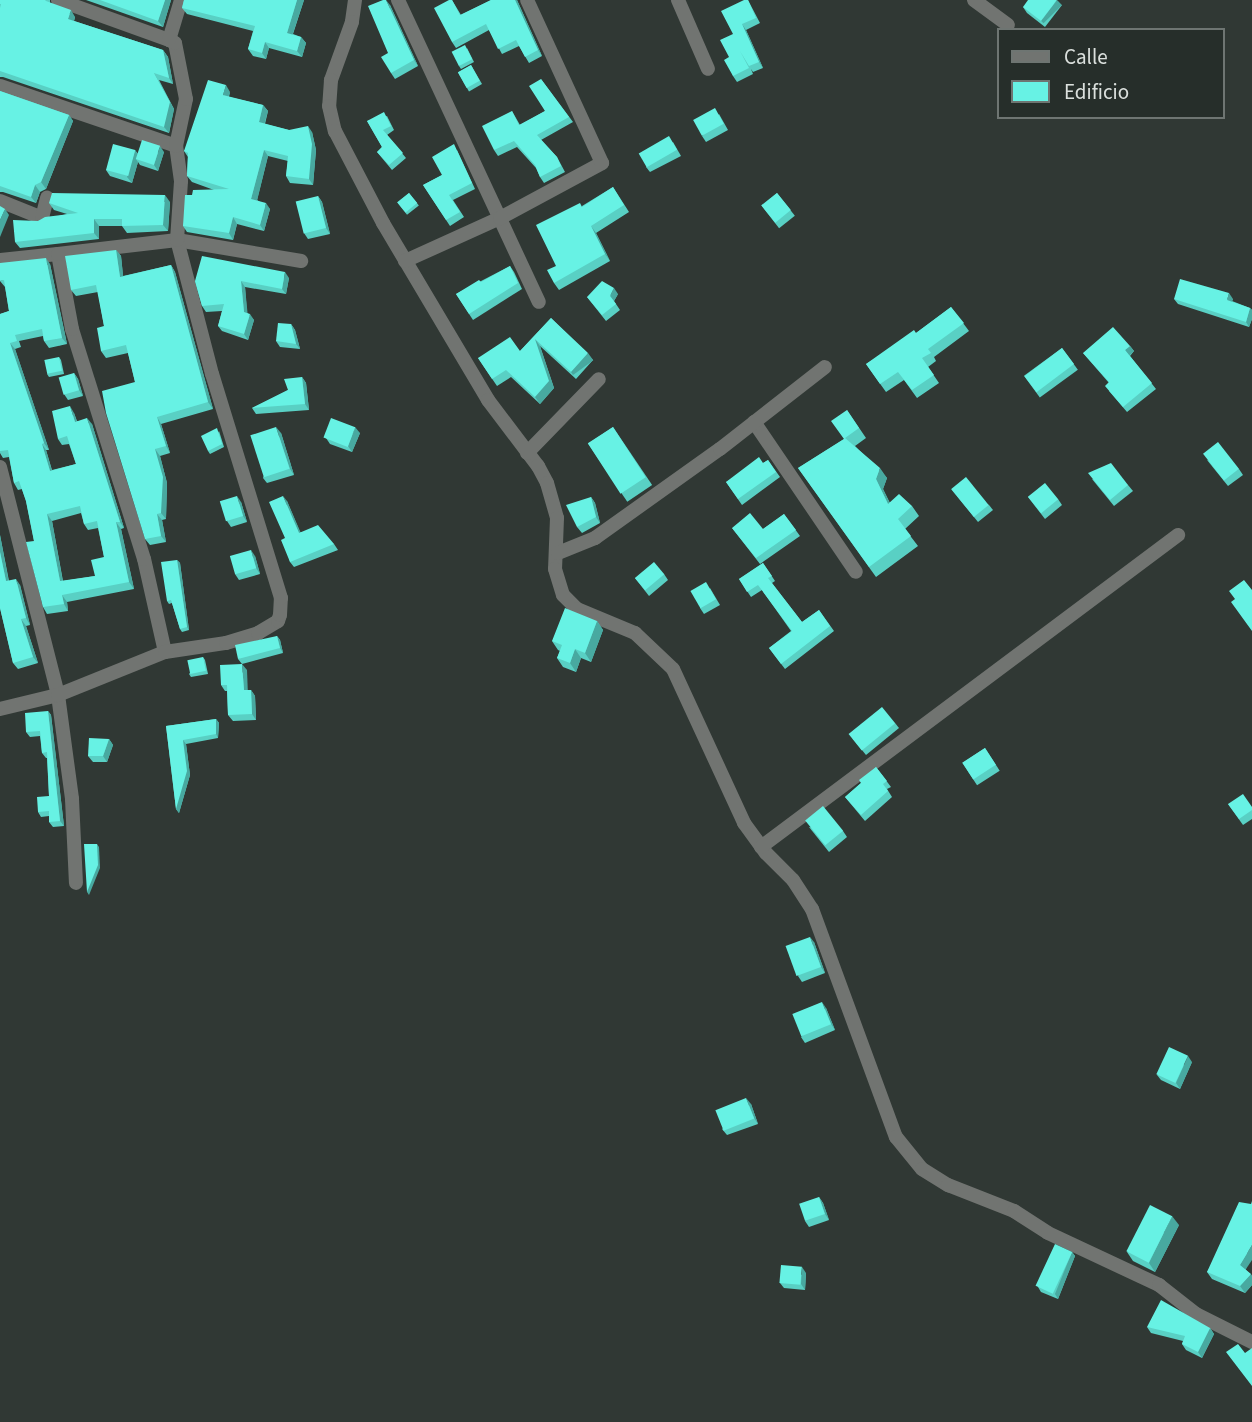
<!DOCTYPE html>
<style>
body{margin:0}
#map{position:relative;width:1252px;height:1422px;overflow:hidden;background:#303834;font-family:"Source Sans 3",sans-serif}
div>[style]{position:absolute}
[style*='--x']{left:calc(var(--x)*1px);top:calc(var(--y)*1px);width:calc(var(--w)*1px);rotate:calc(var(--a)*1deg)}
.street>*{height:14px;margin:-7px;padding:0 7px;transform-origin:7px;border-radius:7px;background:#717471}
.wall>*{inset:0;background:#59d0c4;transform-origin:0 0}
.shaded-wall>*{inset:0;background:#48a9a0;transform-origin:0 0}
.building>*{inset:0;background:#67f2e4;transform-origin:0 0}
span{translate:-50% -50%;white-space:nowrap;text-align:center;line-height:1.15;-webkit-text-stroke:7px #262e2a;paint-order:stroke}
.legend{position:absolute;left:997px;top:28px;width:228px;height:91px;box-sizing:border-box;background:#262e2a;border:2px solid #6e7572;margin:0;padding:9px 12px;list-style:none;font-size:21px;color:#dbe0dd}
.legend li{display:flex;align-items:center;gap:14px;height:35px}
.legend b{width:35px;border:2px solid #6e7572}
</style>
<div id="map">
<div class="street">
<div style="--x:58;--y:0;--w:118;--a:19.8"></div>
<div style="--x:355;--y:0;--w:22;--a:98"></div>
<div style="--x:352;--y:22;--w:62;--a:109.9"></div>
<div style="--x:331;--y:80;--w:26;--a:94"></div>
<div style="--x:329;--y:106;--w:26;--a:77"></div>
<div style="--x:335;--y:131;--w:104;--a:62.4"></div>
<div style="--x:383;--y:223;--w:206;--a:59.3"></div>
<div style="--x:488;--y:400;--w:83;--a:52.9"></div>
<div style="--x:538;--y:466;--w:19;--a:62"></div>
<div style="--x:547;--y:483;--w:36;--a:74"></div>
<div style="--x:557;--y:518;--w:51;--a:92.2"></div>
<div style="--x:555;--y:569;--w:27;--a:73"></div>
<div style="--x:563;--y:595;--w:20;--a:45"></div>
<div style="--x:577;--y:609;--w:63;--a:22.5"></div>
<div style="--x:635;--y:633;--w:52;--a:43.5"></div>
<div style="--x:673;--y:669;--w:170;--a:65.2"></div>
<div style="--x:744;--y:823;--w:37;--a:54"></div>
<div style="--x:766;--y:853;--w:38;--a:45"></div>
<div style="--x:793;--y:880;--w:35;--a:57"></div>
<div style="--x:812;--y:909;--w:243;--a:69.8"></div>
<div style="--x:896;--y:1137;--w:41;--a:50.9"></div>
<div style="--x:922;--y:1169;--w:31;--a:32"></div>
<div style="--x:948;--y:1185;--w:71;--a:21.5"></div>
<div style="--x:1014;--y:1211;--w:40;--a:32.9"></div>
<div style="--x:1048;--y:1233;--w:123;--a:25.1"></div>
<div style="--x:1159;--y:1285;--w:47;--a:38.1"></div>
<div style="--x:1196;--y:1314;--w:63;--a:26.6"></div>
<div style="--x:398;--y:0;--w:333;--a:65"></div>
<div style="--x:678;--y:0;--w:75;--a:66.5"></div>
<div style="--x:974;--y:0;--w:42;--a:36.3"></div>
<div style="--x:0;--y:86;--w:186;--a:18.8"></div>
<div style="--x:0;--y:201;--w:45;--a:22"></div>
<div style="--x:42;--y:218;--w:21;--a:-76"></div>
<div style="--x:0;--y:260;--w:58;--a:-5.9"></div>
<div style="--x:405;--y:261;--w:104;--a:-24.4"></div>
<div style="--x:500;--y:218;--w:116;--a:-28.3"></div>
<div style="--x:602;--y:163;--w:179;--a:-114.7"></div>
<div style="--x:754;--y:422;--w:181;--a:55.8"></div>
<div style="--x:527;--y:453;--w:103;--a:-45.8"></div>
<div style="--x:0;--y:467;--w:235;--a:75.7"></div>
<div style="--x:58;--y:695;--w:105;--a:82.3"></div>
<div style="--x:72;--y:799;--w:84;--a:87.3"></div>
<div style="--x:558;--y:553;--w:40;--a:-22"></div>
<div style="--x:595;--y:538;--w:153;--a:-35.5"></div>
<div style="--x:720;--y:449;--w:133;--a:-38"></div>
<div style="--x:165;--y:652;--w:95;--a:-102.7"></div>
<div style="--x:144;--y:559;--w:241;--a:-107.4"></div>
<div style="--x:72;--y:329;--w:76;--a:-100.6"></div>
<div style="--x:58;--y:254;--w:120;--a:-6.7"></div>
<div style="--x:177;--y:240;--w:126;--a:9.6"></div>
<div style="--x:0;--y:709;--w:60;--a:-13.6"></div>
<div style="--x:58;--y:695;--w:115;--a:-21.9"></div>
<div style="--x:165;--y:652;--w:62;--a:-8.4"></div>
<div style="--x:226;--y:643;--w:34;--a:-17"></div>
<div style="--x:258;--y:633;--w:23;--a:-31"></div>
<div style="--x:278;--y:621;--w:6;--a:-72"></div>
<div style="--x:280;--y:615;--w:17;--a:-87"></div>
<div style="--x:281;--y:598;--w:234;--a:-107.1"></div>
<div style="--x:212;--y:374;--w:138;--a:-104.6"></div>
<div style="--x:177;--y:240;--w:59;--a:-86.1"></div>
<div style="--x:181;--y:181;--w:35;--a:-98"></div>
<div style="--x:176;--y:146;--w:48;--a:-78"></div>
<div style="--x:186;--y:99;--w:57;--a:-101.1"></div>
<div style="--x:175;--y:43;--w:7;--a:-153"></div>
<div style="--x:169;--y:40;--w:42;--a:-73.3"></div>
<div style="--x:761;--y:847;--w:521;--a:-36.8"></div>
</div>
<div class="wall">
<div style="clip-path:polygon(0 0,50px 0,50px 3px,75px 17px,74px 21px,163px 50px,168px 57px,173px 84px,159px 80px,174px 109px,169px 133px,3px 77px,0 77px)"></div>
<div style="clip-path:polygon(86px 0,171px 0,163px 27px)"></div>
<div style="clip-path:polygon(184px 0,304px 0,293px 34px,301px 37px,306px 43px,302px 57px,269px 48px,266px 59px,253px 56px,248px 49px,253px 31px,187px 14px,182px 8px)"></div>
<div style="clip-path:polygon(452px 0,461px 15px,491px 0,517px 0,542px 56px,529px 63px,519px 46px,502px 54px,489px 30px,456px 48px,452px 42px)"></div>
<div style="clip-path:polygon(748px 0,760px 23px,746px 30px,763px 68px,753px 72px,751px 69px,753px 74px,737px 82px,733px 76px,729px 57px,733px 34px)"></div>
<div style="clip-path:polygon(390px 5px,418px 66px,395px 79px,391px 73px,388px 53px)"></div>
<div style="clip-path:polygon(1062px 5px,1045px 27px,1027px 13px,1023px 7px)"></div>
<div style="clip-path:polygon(467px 48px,474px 62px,461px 69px,459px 66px)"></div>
<div style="left:471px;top:65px;width:22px;height:15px;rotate:60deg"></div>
<div style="clip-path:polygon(541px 79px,573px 122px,541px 140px,557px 157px,565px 172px,544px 183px,540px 177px,536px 168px,517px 147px,498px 156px,494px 150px,512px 111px,520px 125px,545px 111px)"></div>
<div style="clip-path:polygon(0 91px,69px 115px,73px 121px,46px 189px,40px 192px,36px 203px,3px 192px,0 192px)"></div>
<div style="clip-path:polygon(230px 92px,229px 97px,263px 105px,268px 111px,265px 124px,289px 130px,312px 132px,316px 150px,313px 185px,290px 183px,286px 176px,288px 161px,268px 156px,257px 200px,270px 209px,264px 231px,237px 224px,233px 240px,187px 232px,183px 226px,192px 195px,214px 190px,192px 182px,187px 176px,188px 157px,184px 151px)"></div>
<div style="clip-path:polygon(719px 114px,728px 130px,706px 142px,702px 136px)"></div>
<div style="clip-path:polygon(387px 116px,394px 130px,387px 135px,406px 158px,392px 170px,377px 152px,382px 147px,367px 121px)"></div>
<div style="clip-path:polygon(673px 142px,681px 156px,650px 172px,646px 167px)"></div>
<div style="clip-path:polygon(135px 150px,138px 154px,164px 152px,158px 171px,140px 165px,138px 162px,132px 183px,110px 176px,106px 170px)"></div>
<div style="clip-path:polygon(457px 150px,475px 189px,453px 200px,464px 217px,450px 226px,423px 185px,442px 175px)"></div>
<div style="clip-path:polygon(613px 187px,629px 212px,596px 233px,610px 261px,559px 290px,554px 283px,556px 266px,582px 206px)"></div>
<div style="left:409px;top:193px;width:16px;height:15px;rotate:52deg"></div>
<div style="left:777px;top:193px;width:29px;height:20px;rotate:52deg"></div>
<div style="clip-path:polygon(318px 196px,322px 202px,330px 234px,308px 239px,304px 233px)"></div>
<div style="clip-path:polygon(170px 202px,168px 231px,127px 233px,122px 226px,99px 226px,99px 239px,20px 248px,15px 242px,38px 221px,67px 214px,54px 210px,49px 203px)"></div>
<div style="clip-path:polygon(116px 250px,121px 256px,123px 276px,171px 265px,175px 272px,213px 409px,161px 424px,170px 453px,160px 456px,167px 483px,166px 519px,162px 520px,166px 542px,150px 545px,145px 539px,135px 382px,128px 353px,106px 358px,101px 351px,104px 326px,98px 292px,76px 296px,71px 290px)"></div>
<div style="clip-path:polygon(evenodd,50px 264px,67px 344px,49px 348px,44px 341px,43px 336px,19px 341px,21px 347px,15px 349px,49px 450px,46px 450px,52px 470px,76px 464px,69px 444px,62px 445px,58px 439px,74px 413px,77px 421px,92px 424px,124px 528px,121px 529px,134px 589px,67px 602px,68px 611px,47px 614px,43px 607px,34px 541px,26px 501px,22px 489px,18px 490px,14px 483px,9px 457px,3px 458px,0 453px,0 314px,9px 311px,5px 287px,0 281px,50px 264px,81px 513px,84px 524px,88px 530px,98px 528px,104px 557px,95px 576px,63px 581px,52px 521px,81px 513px)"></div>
<div style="clip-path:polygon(510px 266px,514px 272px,522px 289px,473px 320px,456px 294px)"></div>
<div style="clip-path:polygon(289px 278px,286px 294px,245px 287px,247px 313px,254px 320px,248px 340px,222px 331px,218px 326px,222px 311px,206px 312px,202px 306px,195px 281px)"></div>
<div style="clip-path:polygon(618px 294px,614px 301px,620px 310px,606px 321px,587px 297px)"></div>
<div style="clip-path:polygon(1174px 299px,1233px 299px,1232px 301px,1250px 308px,1252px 310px,1252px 319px,1249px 327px,1178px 304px)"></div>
<div style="clip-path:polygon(951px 307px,969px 331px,934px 357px,936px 361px,928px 367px,939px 383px,917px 398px,904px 380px,886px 392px,866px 364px,916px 333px)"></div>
<div style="clip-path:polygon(551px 318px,593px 360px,576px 379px,540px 346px,554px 388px,540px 404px,511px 377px,497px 386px,478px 358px,520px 351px)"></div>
<div style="clip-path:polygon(291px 324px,295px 330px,300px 349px,280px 347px,276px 341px)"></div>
<div style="clip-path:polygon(1130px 346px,1134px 351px,1130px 356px,1156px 389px,1127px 412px,1109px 391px,1109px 383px,1083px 353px)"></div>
<div style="left:1062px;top:348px;width:27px;height:47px;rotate:54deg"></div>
<div style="clip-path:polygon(59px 357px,61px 360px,64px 374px,49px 377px,47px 374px)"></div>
<div style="clip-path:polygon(74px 373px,78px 379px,83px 396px,68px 400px,64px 394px)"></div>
<div style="clip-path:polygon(302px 377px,306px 383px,309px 410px,256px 414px,252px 408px,288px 390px)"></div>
<div style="clip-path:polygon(847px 410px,866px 438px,855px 446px,887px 478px,883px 489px,890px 503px,912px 506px,919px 516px,905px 529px,918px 546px,876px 577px,798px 468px,844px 439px)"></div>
<div style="left:613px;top:427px;width:70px;height:30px;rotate:56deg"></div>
<div style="clip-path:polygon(219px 431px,224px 447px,210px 454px,208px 451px)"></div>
<div style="clip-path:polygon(281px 433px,294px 475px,267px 483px,263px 478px)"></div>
<div style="clip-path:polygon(360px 433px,352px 452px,330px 444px,326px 438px)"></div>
<div style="clip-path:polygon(768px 460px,780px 477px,742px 505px,726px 482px,763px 463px)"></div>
<div style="clip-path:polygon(1207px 460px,1239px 469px,1243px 475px,1228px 486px)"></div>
<div style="clip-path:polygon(1092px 479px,1128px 485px,1133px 491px,1114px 506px)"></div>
<div style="clip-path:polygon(951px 489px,989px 505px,993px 510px,978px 522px)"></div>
<div style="clip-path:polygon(591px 497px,595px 503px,600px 523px,582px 533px,577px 527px)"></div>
<div style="clip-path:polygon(1028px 497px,1058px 499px,1062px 505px,1045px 519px)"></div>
<div style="clip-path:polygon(287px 501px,300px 532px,334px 544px,338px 550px,294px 567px,290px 562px,285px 538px)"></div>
<div style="clip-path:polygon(241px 502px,247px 522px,231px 527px,227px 521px)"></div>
<div style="clip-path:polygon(784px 514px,800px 536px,760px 564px,732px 528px,763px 529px)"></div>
<div style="clip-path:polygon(0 535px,9px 581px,20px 585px,30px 625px,26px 626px,38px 663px,18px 669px,13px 663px,0 608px)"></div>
<div style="clip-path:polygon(255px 556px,260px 574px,239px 580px,235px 574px)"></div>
<div style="clip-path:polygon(177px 560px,180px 563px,189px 630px,182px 632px,180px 629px,172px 603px,169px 604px,167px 601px)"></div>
<div style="clip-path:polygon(763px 563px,775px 581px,772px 583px,802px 622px,819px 610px,834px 631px,785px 669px,769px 648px,791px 631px,762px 590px,751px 597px,739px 579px)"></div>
<div style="clip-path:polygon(664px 574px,668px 580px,649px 596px,635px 578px)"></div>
<div style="clip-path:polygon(710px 588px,720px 605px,704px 614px,700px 608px)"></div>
<div style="clip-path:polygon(597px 621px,603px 630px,591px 662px,581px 658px,576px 672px,563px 667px,557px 658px,560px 651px,558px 650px,552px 641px)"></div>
<div style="clip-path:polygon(277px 636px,280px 640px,283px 653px,242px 664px,238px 659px)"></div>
<div style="clip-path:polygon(203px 657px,205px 660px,208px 674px,191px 677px,189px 674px)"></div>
<div style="clip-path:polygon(247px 670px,247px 690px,251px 690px,255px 696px,256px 720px,233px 721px,228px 715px,227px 691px,225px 691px,221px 685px)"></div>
<div style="clip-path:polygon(48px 711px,51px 715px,64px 826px,53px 827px,49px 822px,49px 816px,41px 817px,38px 812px,49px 796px,47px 758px,46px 758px,42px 753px,40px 736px,30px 737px,26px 732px)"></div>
<div style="clip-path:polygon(216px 719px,219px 723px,218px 738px,186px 744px,190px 775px,179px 813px,176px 809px,166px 726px)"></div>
<div style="clip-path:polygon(895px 723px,899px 728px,866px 755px,853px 739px)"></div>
<div style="clip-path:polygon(109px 739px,113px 745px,107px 762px,93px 762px,88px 756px)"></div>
<div style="left:985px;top:748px;width:27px;height:27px;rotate:57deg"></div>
<div style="clip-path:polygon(876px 767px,891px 787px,887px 789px,892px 797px,865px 821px,845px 797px,861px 783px)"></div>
<div style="clip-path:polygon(1228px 804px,1252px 807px,1252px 819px,1243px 825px)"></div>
<div style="clip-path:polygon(809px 827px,843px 831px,847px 837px,829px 852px)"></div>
<div style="clip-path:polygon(814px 942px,825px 973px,802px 982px,798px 976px)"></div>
<div style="clip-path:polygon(826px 1008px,835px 1030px,805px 1043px,801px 1037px)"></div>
<div style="clip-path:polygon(1192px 1062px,1180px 1089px,1161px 1080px,1157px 1075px)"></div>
<div style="clip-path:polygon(751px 1104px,758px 1124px,727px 1135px,722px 1129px)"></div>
<div style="clip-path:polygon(819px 1197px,823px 1203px,829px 1220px,809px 1227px,805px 1221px)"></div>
<div style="clip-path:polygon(1251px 1204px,1246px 1270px,1252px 1276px,1252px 1285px,1245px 1293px,1212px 1279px,1207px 1272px)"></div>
<div style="clip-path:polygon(1179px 1225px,1155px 1272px,1133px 1261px,1127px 1252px)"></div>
<div style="clip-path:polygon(1072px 1252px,1075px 1256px,1058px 1299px,1041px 1292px,1038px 1287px)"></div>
<div style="clip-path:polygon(806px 1273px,805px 1290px,784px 1288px,780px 1283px)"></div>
<div style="clip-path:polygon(1147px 1327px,1210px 1328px,1214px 1334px,1202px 1358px,1186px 1350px,1182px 1344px,1183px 1341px,1151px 1333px)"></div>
</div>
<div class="shaded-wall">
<div style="clip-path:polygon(165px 0,171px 0,163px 27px,158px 21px)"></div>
<div style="clip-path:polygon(297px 0,304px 0,291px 39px,287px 33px)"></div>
<div style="clip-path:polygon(386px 0,390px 5px,418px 66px,414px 60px)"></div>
<div style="clip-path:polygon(515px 0,517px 0,542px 56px,538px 50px)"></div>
<div style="left:1057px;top:0;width:7px;height:26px;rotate:45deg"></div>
<div style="clip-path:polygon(71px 10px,75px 17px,73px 25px,68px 19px)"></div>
<div style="clip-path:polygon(742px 24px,746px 30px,763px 68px,759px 62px)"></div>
<div style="clip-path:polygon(301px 37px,306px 43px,302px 57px,297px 51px)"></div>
<div style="clip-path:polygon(265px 42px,269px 48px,266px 59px,262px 53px)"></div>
<div style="clip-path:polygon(163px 50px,168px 57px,173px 84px,169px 78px)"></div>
<div style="clip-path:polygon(154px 73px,174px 109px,169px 133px,164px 127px)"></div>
<div style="clip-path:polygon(226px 85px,230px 92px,227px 101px,223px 95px)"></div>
<div style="clip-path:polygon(263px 105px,268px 111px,263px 129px,259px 122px)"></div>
<div style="clip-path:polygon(69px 115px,73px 121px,46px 189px,41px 182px)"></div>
<div style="clip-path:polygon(308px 126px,312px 132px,316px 150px,313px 185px,309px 179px)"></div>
<div style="clip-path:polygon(160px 146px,164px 152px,158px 171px,154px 165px)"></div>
<div style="clip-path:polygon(135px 150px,139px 156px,136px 159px,138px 162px,132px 183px,127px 177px)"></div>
<div style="clip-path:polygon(264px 150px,268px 156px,256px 205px,251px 199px)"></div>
<div style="clip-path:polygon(35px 185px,40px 192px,36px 203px,31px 197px)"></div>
<div style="clip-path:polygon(165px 195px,170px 202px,168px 231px,163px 225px)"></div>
<div style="clip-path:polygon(318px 196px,322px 202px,330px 234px,326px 228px)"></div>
<div style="clip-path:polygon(266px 203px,270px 209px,264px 231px,260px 225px)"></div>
<div style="clip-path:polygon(5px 209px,9px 215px,0 237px,0 220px)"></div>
<div style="clip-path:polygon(233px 217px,237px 224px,233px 240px,229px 233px)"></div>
<div style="clip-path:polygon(94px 219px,99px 226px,99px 239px,94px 233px)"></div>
<div style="clip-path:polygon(591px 226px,596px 233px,610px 261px,605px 254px)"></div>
<div style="clip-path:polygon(116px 250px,121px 256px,124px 284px,120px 277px)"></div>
<div style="clip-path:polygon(46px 258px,50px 264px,67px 344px,62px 338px)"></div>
<div style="clip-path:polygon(171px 265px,175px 272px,213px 409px,208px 402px)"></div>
<div style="clip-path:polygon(285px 272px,289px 278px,286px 294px,282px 289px)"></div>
<div style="clip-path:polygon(241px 281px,245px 287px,248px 318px,244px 312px)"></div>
<div style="clip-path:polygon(614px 288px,618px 294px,614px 301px,610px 296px)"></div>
<div style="clip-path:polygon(1229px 293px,1233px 299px,1231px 305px,1227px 300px)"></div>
<div style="clip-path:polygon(1250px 308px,1252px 310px,1252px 319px,1249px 327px,1246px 322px)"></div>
<div style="clip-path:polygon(250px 314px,254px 320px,248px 340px,244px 334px)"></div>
<div style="clip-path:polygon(291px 324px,295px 330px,300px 349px,296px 344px)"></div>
<div style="clip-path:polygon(535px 339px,540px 346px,554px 388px,540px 404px,535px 397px)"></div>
<div style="clip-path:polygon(10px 343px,15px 349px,49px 450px,44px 443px)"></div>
<div style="clip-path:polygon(1130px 346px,1134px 351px,1129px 356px,1125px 350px)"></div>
<div style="left:588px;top:353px;width:9px;height:25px;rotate:54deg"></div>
<div style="clip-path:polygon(74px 373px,78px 379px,83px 396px,79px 390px)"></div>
<div style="clip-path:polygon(302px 377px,306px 383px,309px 410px,305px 404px)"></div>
<div style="clip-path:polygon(70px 406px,74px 413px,79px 428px,75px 422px)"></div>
<div style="clip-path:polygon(157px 417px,161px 424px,170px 453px,166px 446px)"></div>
<div style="clip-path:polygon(87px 418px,92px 424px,124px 528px,120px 522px)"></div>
<div style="clip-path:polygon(276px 427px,281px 433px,294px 475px,290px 469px)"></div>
<div style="clip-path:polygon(355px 427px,360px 433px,352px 452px,348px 446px)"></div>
<div style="clip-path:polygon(42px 444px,46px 450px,54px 478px,50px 471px)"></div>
<div style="clip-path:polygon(155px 449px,160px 456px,167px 483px,166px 519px,161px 513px)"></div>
<div style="clip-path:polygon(880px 468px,887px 478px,883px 489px,895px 514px,888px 504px,876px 479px)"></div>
<div style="clip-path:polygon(237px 496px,241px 502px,247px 522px,243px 516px)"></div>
<div style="clip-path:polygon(283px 496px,287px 501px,303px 538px,299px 533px)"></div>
<div style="clip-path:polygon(591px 497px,595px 503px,600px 523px,596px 517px)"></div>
<div style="clip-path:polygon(47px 514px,52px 521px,64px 588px,60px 581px)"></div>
<div style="clip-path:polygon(157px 514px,162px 520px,166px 542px,161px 536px)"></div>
<div style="clip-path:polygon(116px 522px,121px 529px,134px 589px,129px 582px)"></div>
<div style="clip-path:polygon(0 535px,10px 588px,6px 581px,0 552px)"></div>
<div style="clip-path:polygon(251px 550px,255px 556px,260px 574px,256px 568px)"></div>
<div style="clip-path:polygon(177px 560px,180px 563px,189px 630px,187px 627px)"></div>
<div style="clip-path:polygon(16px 579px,20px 585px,30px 625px,26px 618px)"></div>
<div style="clip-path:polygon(62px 595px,67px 602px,68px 611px,64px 604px)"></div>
<div style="clip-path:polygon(21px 619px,26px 626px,38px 663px,33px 657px)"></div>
<div style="clip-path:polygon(597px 621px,603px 630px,591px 662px,585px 653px)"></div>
<div style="clip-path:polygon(277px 636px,280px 640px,283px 653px,280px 648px)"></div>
<div style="clip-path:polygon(575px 649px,581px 658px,576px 672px,570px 663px)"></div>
<div style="clip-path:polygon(242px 664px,247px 670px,248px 696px,244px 690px)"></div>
<div style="clip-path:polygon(251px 690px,255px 696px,256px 720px,252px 714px)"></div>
<div style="clip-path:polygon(48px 711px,51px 715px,64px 826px,60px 821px)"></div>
<div style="clip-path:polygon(216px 719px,219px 723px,218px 738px,216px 734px)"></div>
<div style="clip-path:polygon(109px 739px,113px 745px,107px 762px,103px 756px)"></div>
<div style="clip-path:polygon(183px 740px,186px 744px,190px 775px,179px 813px,176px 809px)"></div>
<div style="clip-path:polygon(97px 844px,99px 847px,100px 868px,89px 895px,87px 892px)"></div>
<div style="clip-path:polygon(810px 937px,814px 942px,825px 973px,821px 967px)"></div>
<div style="clip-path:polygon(822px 1002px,826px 1008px,835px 1030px,831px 1024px)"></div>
<div style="clip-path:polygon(1188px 1056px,1192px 1062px,1180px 1089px,1176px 1083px)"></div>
<div style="clip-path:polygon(746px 1098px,751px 1104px,758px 1124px,754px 1118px)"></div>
<div style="clip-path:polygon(819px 1197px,823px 1203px,829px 1220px,825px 1214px)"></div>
<div style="clip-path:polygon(1172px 1216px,1179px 1225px,1155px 1272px,1149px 1263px)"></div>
<div style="clip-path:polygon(1252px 1245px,1252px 1260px,1244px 1272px,1240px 1265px)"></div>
<div style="clip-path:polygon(1072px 1252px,1075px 1256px,1058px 1299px,1055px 1294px)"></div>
<div style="clip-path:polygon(802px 1267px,806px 1273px,805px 1290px,801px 1284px)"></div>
<div style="clip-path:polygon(1251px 1274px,1252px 1276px,1252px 1285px,1245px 1293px,1240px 1286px)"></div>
<div style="clip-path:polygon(1210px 1328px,1214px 1334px,1202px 1358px,1198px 1352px)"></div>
</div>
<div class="building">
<div style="clip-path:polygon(0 0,45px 0,46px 1px,71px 10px,68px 19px,163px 50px,169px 78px,154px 73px,170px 102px,164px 127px,0 71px,0 8px,1px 4px,0 4px)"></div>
<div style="clip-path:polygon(100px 0,165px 0,158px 21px)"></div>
<div style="clip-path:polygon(184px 0,297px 0,287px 33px,301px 37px,297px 51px,265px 42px,262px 53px,248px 49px,255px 26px,182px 8px)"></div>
<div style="clip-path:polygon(383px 0,386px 0,414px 60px,391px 73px,381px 57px,388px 53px,368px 6px)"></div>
<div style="clip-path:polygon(449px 0,452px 0,460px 15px,491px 0,515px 0,538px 50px,525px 57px,516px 40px,498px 49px,486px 24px,452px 42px,434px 8px)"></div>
<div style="clip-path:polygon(744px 0,748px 0,756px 18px,742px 24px,759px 62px,749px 66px,740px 51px,749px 68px,733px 76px,724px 60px,729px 57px,720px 40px,733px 34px,721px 11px)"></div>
<div style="clip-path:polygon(1028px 0,1057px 0,1041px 21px,1023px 7px)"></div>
<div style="left:465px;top:45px;width:16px;height:15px;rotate:63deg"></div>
<div style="left:471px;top:65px;width:18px;height:15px;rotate:61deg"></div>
<div style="clip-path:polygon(541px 79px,569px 117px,537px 135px,557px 157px,561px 166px,540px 177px,535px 165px,514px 141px,494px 150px,482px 126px,512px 111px,519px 125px,545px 111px,529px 86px)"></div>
<div style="clip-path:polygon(208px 80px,226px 85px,223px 95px,263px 105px,259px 122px,289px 130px,308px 126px,312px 144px,309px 179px,286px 176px,288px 156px,264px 150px,251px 199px,266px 203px,260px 225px,233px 217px,229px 233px,183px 226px,185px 195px,192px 195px,193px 190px,229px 189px,187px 176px,188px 153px,184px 151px)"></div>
<div style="clip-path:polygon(0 91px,69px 115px,41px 182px,35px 185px,31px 197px,0 186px)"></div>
<div style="left:715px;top:108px;width:18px;height:25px;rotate:61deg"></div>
<div style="clip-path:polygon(384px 112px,391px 126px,383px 130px,403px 153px,389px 165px,377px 152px,382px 147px,367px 121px)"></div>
<div style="left:669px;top:136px;width:16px;height:35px;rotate:60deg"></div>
<div style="left:142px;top:140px;width:19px;height:20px;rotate:18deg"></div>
<div style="left:113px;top:144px;width:23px;height:27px;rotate:15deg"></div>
<div style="clip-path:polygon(454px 144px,472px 183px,449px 195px,460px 212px,446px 220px,423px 185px,442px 175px,432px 157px)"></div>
<div style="clip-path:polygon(613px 187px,624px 205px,591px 226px,605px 254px,554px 283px,547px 270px,556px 266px,536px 225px,580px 203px,582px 207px)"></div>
<div style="clip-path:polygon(52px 193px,165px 195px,163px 225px,122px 226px,122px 219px,94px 219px,94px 233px,15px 242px,13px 220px,38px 221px,45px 217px,78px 213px,49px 203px)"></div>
<div style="left:409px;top:193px;width:13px;height:15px;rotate:51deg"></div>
<div style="left:777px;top:193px;width:22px;height:20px;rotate:51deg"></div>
<div style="left:318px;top:196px;width:33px;height:23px;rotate:76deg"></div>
<div style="clip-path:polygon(0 206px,5px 209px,0 220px)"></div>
<div style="clip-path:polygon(116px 250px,120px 277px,171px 265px,208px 402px,157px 417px,166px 446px,155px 449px,163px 477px,161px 513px,157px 514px,161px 536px,145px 539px,106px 413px,102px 391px,135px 382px,126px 345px,101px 351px,97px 328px,104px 326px,96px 285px,71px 290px,65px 256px)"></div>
<div style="clip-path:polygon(202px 256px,285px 272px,282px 289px,241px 281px,244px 312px,250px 314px,244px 334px,218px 326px,224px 304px,202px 306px,195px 281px)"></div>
<div style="clip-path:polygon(evenodd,46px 258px,62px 338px,44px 341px,42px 329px,15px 335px,17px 341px,10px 343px,44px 443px,42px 444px,50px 471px,76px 464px,67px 436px,58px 439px,52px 411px,70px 406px,75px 422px,87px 418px,120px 522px,116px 522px,129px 582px,62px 595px,64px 604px,43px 607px,26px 542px,34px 541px,26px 501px,19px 481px,14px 483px,8px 450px,0 451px,0 314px,9px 311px,4px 280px,0 281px,0 263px,46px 258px,80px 506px,84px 524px,97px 521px,104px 557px,91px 560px,95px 576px,60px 581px,47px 514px,80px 506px)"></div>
<div style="clip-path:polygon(510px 266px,518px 283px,469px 314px,456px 294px,479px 280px,481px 282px)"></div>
<div style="clip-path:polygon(1180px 279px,1229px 293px,1227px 300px,1250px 308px,1246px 322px,1174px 299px)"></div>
<div style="clip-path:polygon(602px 281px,614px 288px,610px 296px,616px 304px,602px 315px,587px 297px)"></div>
<div style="clip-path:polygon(951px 307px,964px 323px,928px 349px,931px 353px,922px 358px,934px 375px,912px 390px,898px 372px,880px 384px,866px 364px,914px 330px,916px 333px)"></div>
<div style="clip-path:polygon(551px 318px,588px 353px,571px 372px,535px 339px,549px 381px,535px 397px,506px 370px,492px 379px,478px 358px,510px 337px,520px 351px)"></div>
<div style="clip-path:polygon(278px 323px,291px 324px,296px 344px,276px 341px)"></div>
<div style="clip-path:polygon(1113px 327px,1130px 346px,1125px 350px,1152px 383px,1123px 407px,1105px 386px,1109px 382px,1083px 353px)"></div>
<div style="left:1062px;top:348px;width:20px;height:47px;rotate:53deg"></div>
<div style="left:59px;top:357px;width:14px;height:15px;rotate:78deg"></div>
<div style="left:74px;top:373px;width:18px;height:16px;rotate:74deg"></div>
<div style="clip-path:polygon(302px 377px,305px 404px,252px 408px,288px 390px,284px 379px)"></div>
<div style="clip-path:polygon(847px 410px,859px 428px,845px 438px,880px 468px,876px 479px,888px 504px,899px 494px,912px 506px,898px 519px,911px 536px,869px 567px,798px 468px,844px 439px,831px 421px)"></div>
<div style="left:331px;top:418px;width:26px;height:21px;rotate:21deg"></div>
<div style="left:276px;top:427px;width:44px;height:27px;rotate:72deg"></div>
<div style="left:613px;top:427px;width:60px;height:30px;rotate:57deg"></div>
<div style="clip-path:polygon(217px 428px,222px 444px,208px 451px,201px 436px)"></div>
<div style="left:1218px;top:442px;width:34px;height:19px;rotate:52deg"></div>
<div style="clip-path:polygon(759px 457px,763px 463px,768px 460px,776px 472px,738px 499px,726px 482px)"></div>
<div style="clip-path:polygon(1111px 463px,1128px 485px,1110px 500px,1088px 473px)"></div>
<div style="left:966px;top:477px;width:36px;height:19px;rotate:51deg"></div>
<div style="left:1045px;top:483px;width:21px;height:22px;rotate:51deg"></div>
<div style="left:237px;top:496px;width:21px;height:18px;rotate:73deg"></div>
<div style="clip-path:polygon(283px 496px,299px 533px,318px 525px,334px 544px,290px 562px,281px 540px,285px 538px,269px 502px)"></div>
<div style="clip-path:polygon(591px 497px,596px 517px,577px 527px,566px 505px)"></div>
<div style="clip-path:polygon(750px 513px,763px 529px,784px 514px,796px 530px,756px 558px,732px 528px)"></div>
<div style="left:251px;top:550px;width:19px;height:22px;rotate:74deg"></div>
<div style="clip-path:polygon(0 552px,6px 581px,16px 579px,26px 618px,21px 619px,33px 657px,13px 663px,0 608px)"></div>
<div style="clip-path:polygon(177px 560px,187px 627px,180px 629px,171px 600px,167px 601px,161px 562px)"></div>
<div style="left:654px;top:562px;width:16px;height:25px;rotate:50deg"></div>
<div style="clip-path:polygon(763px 563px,772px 576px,768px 578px,802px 622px,819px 610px,830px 626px,781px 664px,769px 648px,792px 631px,758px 585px,747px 592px,739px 579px)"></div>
<div style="clip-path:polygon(1244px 580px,1252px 590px,1252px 631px,1231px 602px,1235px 599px,1229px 591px)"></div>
<div style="left:706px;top:582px;width:20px;height:18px;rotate:60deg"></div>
<div style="clip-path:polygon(565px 608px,597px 621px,585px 653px,575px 649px,570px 663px,557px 658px,562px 645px,552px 641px)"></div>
<div style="clip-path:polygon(277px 636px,280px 648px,238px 659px,235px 645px)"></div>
<div style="left:203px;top:657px;width:14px;height:16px;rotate:78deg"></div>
<div style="clip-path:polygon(242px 664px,244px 690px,251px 690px,252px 714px,228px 715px,227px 685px,221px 685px,220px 665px)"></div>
<div style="left:882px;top:707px;width:21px;height:43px;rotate:51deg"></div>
<div style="clip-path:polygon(48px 711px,60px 821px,49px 822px,49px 811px,38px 812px,37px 797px,49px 796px,47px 752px,42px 753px,40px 731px,26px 732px,25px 713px)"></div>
<div style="clip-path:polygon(216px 719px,216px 734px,183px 740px,187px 771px,176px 809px,166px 726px)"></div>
<div style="clip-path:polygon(89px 738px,109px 739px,103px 756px,88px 756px)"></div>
<div style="left:985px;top:748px;width:20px;height:27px;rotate:57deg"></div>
<div style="clip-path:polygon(876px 767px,887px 781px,883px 784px,888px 791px,861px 815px,845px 797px,861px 783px,859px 780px)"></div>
<div style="clip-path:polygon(1243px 794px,1252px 807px,1252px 810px,1239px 819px,1228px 804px)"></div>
<div style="left:823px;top:806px;width:32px;height:23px;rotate:51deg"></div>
<div style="clip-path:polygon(84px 844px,97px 844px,98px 865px,87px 892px)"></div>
<div style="left:810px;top:937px;width:32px;height:26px;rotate:70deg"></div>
<div style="left:822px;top:1002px;width:24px;height:32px;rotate:68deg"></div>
<div style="left:1169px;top:1047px;width:21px;height:30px;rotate:25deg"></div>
<div style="left:746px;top:1098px;width:22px;height:33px;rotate:68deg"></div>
<div style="left:819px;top:1197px;width:18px;height:21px;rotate:71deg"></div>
<div style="clip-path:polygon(1252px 1201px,1252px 1245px,1240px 1265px,1251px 1274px,1240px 1286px,1207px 1272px,1239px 1202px,1251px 1204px)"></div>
<div style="left:1150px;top:1205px;width:25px;height:52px;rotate:27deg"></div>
<div style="left:1055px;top:1244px;width:19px;height:46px;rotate:25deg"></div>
<div style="left:781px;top:1265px;width:21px;height:18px;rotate:5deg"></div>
<div style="clip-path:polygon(1161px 1300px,1210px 1328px,1198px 1352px,1182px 1344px,1185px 1336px,1147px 1327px)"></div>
<div style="clip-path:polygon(1238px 1344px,1245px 1353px,1252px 1348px,1252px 1386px,1226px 1352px)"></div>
</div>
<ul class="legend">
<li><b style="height:9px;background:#717471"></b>Calle</li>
<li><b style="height:19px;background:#67f2e4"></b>Edificio</li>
</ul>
</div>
